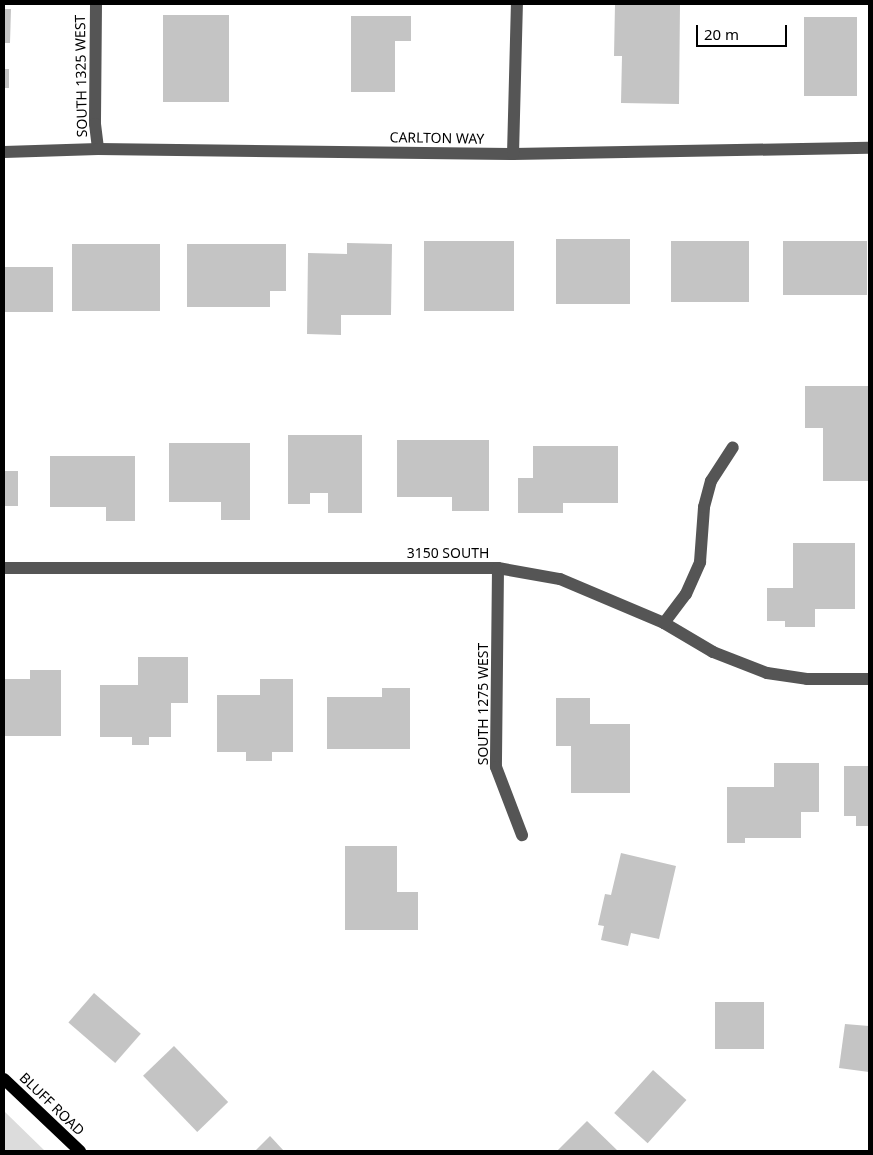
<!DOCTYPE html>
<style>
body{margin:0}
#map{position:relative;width:873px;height:1155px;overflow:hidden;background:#fff;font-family:"Noto Sans",sans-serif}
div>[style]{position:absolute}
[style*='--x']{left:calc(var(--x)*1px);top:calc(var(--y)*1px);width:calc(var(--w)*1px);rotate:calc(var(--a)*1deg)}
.green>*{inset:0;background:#dcdcdc}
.building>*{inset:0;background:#c4c4c4;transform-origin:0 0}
.minor>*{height:12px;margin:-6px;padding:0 6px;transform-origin:6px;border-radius:6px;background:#555}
.major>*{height:12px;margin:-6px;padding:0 6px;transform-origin:6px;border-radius:6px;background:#000}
span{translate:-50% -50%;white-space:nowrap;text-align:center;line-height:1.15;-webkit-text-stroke:4px #fff;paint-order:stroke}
.street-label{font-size:14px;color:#000}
.frame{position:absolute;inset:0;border:5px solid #000;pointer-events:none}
.scale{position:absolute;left:696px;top:25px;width:91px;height:22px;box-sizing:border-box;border:2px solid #000;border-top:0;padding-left:6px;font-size:15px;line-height:18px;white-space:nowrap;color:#000;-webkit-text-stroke:4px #fff;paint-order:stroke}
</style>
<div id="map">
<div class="green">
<div style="clip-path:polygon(4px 1111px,45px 1151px,4px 1151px)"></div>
</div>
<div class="building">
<div style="clip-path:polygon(615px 4px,680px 4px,679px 104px,621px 103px,622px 56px,614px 56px)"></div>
<div style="clip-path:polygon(4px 9px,11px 9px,10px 43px,4px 43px)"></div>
<div style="left:163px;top:15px;width:66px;height:87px"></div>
<div style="clip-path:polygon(351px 16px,411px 16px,411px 41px,395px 41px,395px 92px,351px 92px)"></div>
<div style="left:857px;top:17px;width:79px;height:53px;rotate:90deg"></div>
<div style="left:4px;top:69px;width:5px;height:19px"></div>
<div style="left:556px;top:239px;width:74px;height:65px"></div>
<div style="left:424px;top:241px;width:90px;height:70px"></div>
<div style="left:671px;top:241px;width:78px;height:61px"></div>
<div style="left:783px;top:241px;width:84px;height:54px"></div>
<div style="clip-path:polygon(347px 243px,392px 244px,391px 315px,341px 315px,341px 335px,307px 334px,308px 253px,347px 254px)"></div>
<div style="left:72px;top:244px;width:88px;height:67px"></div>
<div style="clip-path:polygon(187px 244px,286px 244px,286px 291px,270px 291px,270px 307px,187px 307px)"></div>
<div style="left:4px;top:267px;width:49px;height:45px"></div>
<div style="clip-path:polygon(805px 386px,869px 386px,869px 481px,823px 481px,823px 428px,805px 428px)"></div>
<div style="clip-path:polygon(288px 435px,362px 435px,362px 513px,328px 513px,328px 493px,310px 493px,310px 504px,288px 504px)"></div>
<div style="clip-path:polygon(397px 440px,489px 440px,489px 511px,452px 511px,452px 497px,397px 497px)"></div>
<div style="clip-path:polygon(169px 443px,250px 443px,250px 520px,221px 520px,221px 502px,169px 502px)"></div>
<div style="clip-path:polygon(533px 446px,618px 446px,618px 503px,563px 503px,563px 513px,518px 513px,518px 478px,533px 478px)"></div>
<div style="clip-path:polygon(50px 456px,135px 456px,135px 521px,106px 521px,106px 507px,50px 507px)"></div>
<div style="left:4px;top:471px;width:14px;height:35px"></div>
<div style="clip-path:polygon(793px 543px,855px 543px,855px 609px,815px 609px,815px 627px,785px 627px,785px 621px,767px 621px,767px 588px,793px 588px)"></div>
<div style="clip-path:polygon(138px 657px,188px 657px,188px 703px,171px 703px,171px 737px,149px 737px,149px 745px,132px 745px,132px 737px,100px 737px,100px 685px,138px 685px)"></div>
<div style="clip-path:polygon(30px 670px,61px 670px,61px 736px,4px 736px,4px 679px,30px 679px)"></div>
<div style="clip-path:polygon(260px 679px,293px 679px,293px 752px,272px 752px,272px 761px,246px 761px,246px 752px,217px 752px,217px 695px,260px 695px)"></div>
<div style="clip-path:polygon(382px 688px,410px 688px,410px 749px,327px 749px,327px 697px,382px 697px)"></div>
<div style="clip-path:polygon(556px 698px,590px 698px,590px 724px,630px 724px,630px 793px,571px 793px,571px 746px,556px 746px)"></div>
<div style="clip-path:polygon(774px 763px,819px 763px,819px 812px,801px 812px,801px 838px,745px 838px,745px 843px,727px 843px,727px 787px,774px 787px)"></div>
<div style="clip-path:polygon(844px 766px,869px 766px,869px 826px,856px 826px,856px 816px,844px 816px)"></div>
<div style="clip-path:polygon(345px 846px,397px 846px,397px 892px,418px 892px,418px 930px,345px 930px)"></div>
<div style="clip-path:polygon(621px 853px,676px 866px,659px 939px,631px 933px,628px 946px,601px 940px,604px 926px,598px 925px,605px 894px,611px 895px)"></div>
<div style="left:94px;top:993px;width:62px;height:39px;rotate:41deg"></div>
<div style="left:715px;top:1002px;width:49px;height:47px"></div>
<div style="clip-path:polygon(845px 1024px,869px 1026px,869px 1072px,839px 1068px)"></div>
<div style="left:174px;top:1046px;width:78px;height:43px;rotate:46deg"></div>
<div style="left:653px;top:1070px;width:45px;height:58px;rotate:42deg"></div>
<div style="clip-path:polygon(587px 1121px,618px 1151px,557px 1151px)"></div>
<div style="clip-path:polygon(270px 1136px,284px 1151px,255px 1151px)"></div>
</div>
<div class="minor">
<div style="--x:96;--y:4;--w:120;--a:90.5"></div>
<div style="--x:95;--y:124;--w:25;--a:83"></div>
<div style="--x:4;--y:152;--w:94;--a:-1.8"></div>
<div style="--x:98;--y:149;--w:415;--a:0.7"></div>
<div style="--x:513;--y:154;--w:356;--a:-1"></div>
<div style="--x:513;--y:154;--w:150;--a:-88.5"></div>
<div style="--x:4;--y:568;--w:494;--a:0"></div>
<div style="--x:498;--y:568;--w:63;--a:10.1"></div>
<div style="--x:560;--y:579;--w:113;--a:22.9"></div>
<div style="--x:664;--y:623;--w:57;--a:30.6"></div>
<div style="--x:713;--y:652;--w:58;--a:21.3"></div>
<div style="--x:767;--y:673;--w:40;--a:8.5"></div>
<div style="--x:807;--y:679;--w:62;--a:0"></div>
<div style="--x:498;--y:568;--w:199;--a:90.6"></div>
<div style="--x:496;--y:767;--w:73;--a:69.1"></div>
<div style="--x:664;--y:623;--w:36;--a:-53"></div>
<div style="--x:686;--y:594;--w:35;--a:-66"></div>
<div style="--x:700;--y:562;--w:55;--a:-85.8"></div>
<div style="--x:704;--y:507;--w:27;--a:-75"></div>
<div style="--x:711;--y:481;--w:40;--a:-57.1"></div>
</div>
<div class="major">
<div style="--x:4;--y:1079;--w:105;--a:43.5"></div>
</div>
<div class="street-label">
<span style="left:81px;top:76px;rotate:-91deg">SOUTH 1325 WEST</span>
<span style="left:437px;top:138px;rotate:1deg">CARLTON WAY</span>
<span style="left:448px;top:553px">3150 SOUTH</span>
<span style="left:483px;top:704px;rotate:-90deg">SOUTH 1275 WEST</span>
<span style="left:52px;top:1104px;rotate:44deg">BLUFF ROAD</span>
</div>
<div class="frame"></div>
<div class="scale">20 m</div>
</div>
